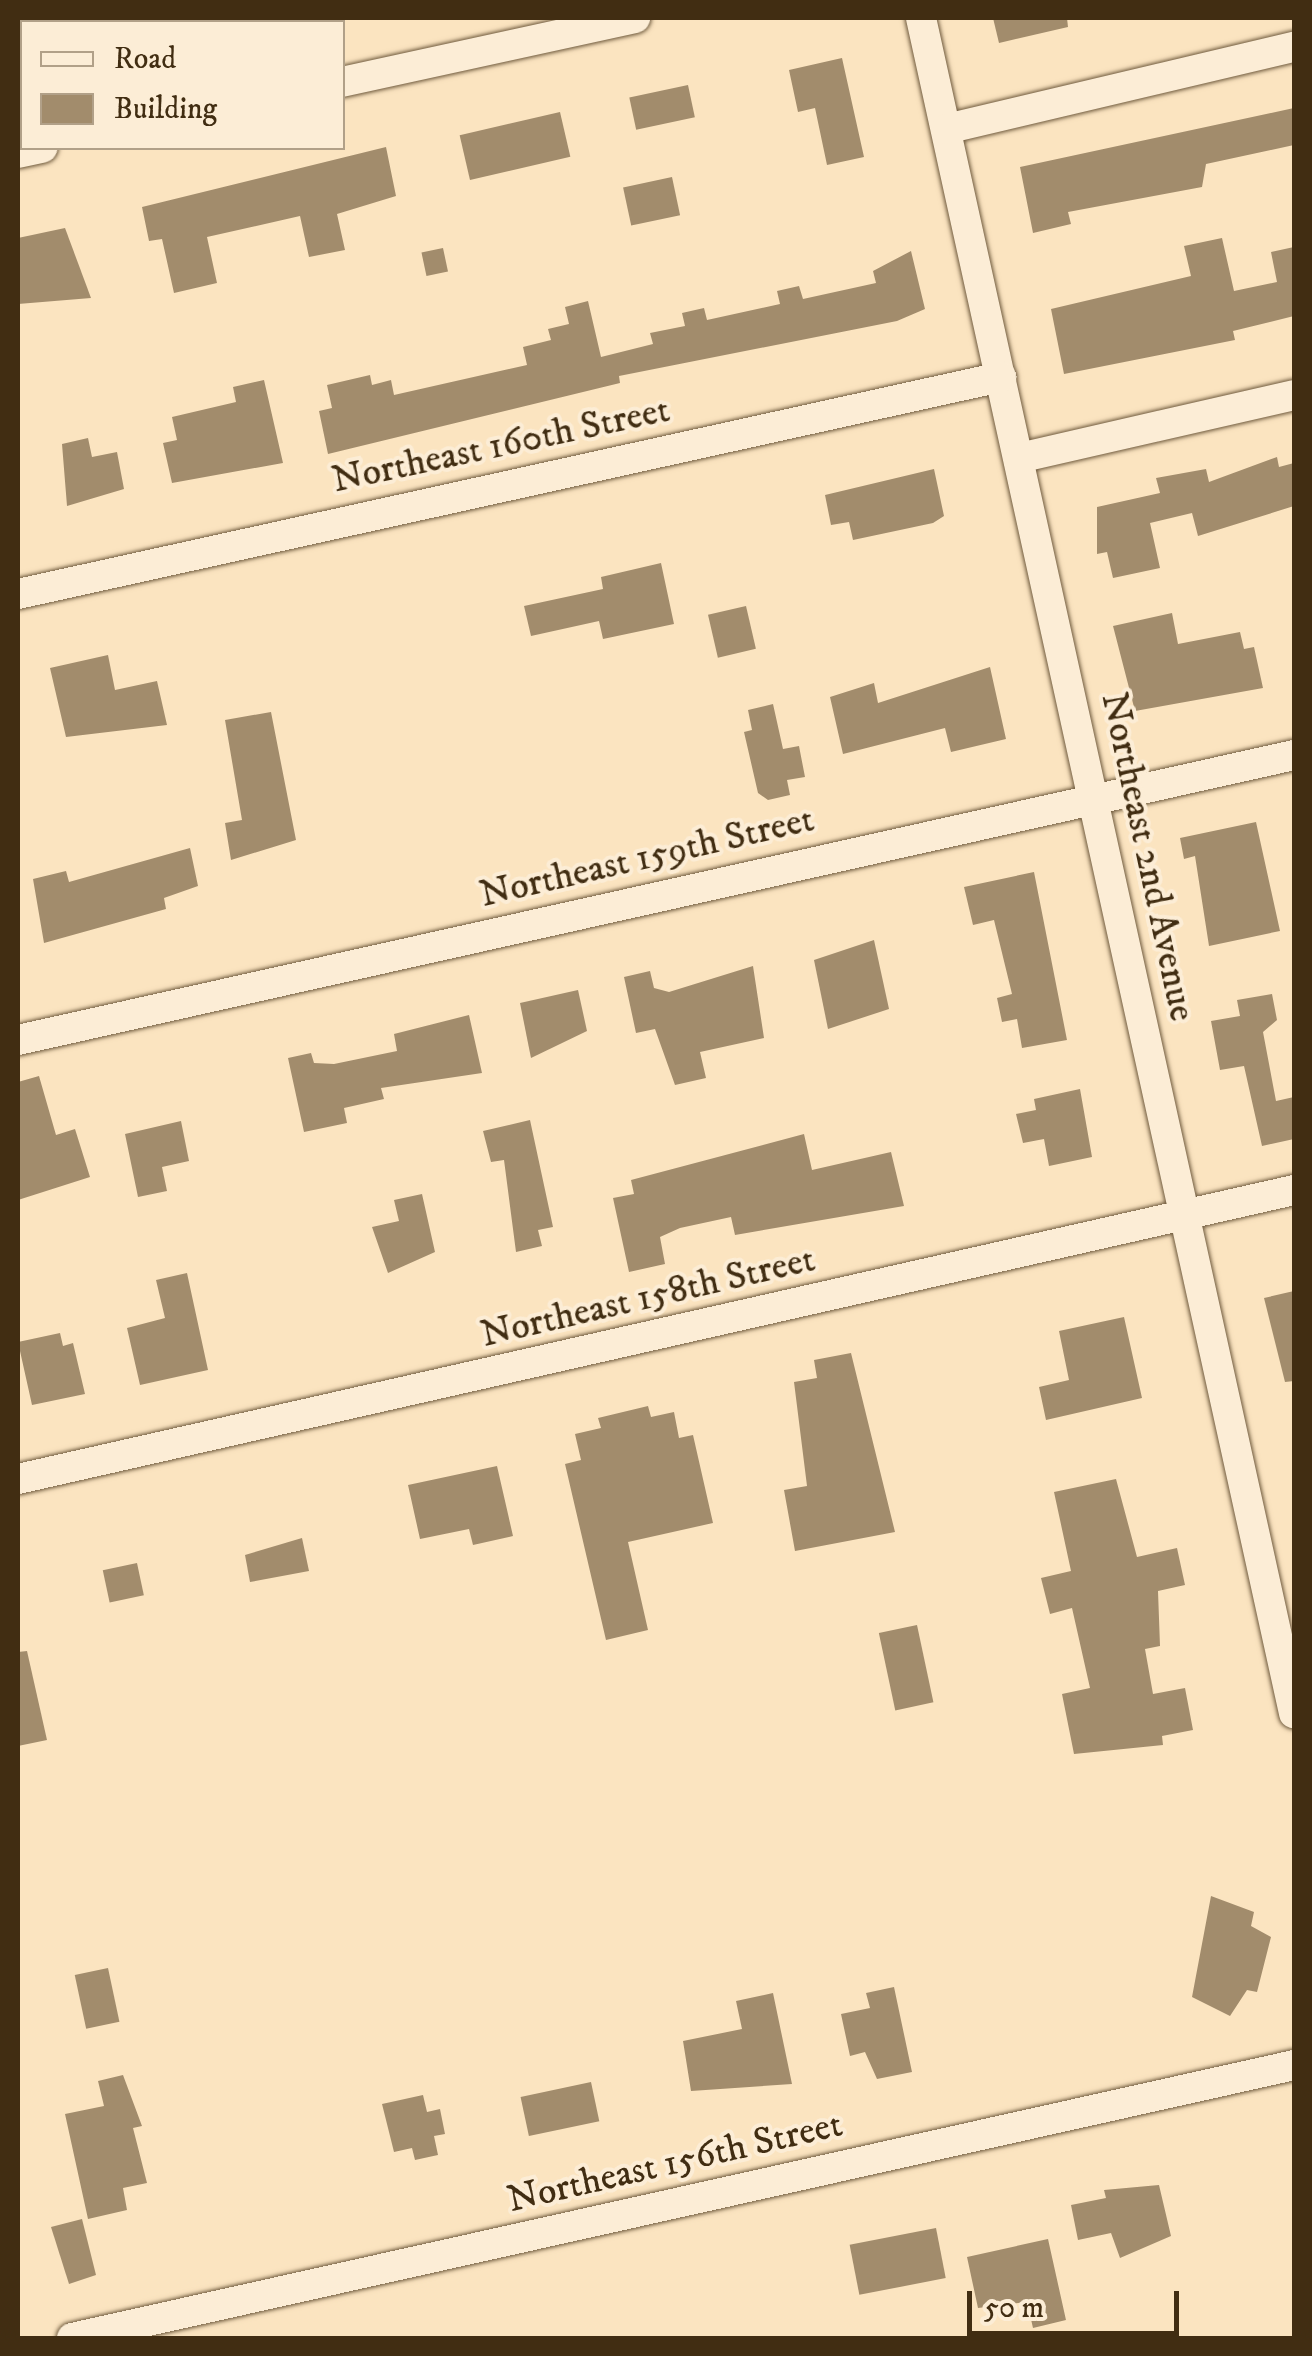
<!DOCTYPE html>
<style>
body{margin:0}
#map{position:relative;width:1312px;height:2356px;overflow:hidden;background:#fbe4c0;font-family:"IM FELL DW Pica",serif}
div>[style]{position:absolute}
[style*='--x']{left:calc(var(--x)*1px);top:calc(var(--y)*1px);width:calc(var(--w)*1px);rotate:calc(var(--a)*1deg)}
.building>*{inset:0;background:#a28c6c;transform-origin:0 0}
.roads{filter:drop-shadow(0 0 2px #705b3e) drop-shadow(0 0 2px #705b3e)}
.minor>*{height:30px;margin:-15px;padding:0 15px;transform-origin:15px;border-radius:15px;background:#fcedd6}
span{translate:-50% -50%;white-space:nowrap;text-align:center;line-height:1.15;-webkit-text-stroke:8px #fcedd6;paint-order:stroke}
.street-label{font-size:38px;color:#412d12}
.frame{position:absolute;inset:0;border:20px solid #412d12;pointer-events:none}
.legend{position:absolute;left:20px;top:20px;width:325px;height:130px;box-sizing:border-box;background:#fcedd6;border:2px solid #b1a088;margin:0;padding:12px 18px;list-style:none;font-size:30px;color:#412d12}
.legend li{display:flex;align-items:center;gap:20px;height:50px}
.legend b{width:50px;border:2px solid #b1a088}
.scale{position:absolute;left:967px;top:2291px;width:212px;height:45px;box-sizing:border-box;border:5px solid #412d12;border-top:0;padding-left:12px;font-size:30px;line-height:35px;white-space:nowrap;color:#412d12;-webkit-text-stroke:8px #fcedd6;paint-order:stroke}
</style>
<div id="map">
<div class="building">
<div style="clip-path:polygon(993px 18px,1067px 18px,1068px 27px,999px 43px)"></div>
<div style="clip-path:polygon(842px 58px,864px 157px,827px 165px,815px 108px,798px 112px,789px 70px)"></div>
<div style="left:688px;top:85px;width:33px;height:60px;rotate:78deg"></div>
<div style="clip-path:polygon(1294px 108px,1294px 145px,1206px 164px,1202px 187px,1068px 212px,1071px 224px,1033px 233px,1020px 167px)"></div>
<div style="left:560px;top:112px;width:46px;height:103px;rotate:77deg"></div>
<div style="clip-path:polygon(386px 147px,396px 196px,337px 214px,345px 250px,309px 257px,300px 216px,207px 237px,217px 283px,174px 293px,162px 239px,149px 241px,142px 207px)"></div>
<div style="left:672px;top:177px;width:39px;height:50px;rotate:78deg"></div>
<div style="clip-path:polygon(65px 228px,91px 298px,18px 304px,18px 238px)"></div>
<div style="clip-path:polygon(1222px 238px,1234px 291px,1277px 282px,1271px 252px,1294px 247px,1294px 316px,1233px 331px,1235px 340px,1064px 374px,1051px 309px,1191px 276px,1184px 246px)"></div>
<div style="left:443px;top:248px;width:24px;height:22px;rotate:78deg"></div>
<div style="clip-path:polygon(911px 251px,925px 309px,897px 321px,619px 376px,620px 383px,328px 454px,319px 411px,332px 408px,327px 385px,370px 375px,372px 385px,391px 380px,394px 395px,527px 365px,523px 347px,551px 340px,548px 329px,569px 324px,565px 307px,588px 301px,601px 357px,653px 344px,650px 333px,685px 326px,682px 313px,704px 308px,707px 320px,780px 304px,777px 291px,799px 286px,803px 299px,876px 283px,873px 271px)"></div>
<div style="clip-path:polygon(264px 380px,283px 463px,172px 483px,163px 443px,177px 440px,172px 417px,236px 402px,233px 387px)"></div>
<div style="clip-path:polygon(88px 438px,92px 457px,117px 452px,124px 489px,67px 506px,62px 444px)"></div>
<div style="clip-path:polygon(1277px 457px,1279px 467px,1294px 463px,1294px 506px,1198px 536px,1192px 513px,1150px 523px,1160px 568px,1113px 578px,1107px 552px,1097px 554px,1097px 507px,1160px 493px,1156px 478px,1206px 469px,1209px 482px)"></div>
<div style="clip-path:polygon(934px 469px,944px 516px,933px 523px,853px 540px,849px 522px,831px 525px,825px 495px)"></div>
<div style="clip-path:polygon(661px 563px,674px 624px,603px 639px,599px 621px,531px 636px,524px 606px,603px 589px,601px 577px)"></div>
<div style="left:746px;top:606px;width:44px;height:39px;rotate:77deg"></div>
<div style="clip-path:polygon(1172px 613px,1178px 644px,1240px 632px,1244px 649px,1254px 647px,1263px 688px,1135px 711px,1113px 626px)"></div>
<div style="clip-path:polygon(108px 655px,115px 690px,157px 681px,167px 725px,66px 737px,50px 668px)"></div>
<div style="clip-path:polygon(990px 667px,1006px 739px,951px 752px,945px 728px,843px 754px,830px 697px,874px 683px,878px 703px)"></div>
<div style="clip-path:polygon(773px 704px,783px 749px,799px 746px,805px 777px,787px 780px,790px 795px,768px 800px,758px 793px,744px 732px,752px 730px,748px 710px)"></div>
<div style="clip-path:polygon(271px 712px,296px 840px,231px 860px,225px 823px,242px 820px,225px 720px)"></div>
<div style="clip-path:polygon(1256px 822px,1280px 931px,1209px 946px,1195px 856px,1184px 859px,1180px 838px)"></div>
<div style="clip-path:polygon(190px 848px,198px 886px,164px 898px,166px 909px,44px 943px,33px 879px,66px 871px,69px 882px)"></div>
<div style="clip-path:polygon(1034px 872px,1067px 1040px,1022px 1048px,1017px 1019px,1002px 1022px,997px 998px,1012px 994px,994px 920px,973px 925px,964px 887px)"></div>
<div style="clip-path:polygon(874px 940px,889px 1009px,828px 1029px,814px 960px)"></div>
<div style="clip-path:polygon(753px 966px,764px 1038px,700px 1052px,706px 1078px,675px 1085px,655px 1029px,636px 1033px,624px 977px,650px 971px,654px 988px,669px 992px)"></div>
<div style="clip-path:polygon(578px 990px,587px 1031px,531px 1058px,520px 1003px)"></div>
<div style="clip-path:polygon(1272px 994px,1277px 1020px,1263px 1032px,1276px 1101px,1294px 1097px,1294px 1139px,1262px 1146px,1244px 1066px,1220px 1070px,1211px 1021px,1240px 1016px,1237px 1000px)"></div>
<div style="clip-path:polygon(469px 1015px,482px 1073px,381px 1088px,384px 1099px,344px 1108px,347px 1123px,304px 1132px,288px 1058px,311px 1053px,314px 1063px,334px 1064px,397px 1051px,394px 1034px)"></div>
<div style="clip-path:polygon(39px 1076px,56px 1135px,75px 1129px,90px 1177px,18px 1200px,18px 1082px)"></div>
<div style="clip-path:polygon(1080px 1089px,1092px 1157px,1049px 1166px,1044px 1139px,1023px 1143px,1016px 1114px,1036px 1110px,1034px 1099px)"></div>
<div style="clip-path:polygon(530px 1120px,553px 1227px,538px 1230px,542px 1246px,516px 1252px,504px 1160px,491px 1162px,483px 1131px)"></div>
<div style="clip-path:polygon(181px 1121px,189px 1161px,162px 1167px,167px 1191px,138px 1197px,125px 1134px)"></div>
<div style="clip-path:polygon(804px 1134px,812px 1170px,891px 1152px,904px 1206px,735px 1235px,731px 1217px,680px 1228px,660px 1237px,665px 1264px,629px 1272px,613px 1198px,634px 1194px,631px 1180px)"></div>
<div style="clip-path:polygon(422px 1194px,435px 1252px,388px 1273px,372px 1227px,399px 1221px,394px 1200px)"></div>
<div style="clip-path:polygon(187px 1273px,208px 1370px,140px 1385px,127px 1328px,165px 1318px,156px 1280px)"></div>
<div style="clip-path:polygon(1294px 1291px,1294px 1381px,1285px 1382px,1264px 1298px)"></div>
<div style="clip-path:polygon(1124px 1317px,1142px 1398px,1046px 1420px,1039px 1387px,1069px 1380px,1059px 1331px)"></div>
<div style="clip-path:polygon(60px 1333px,63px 1346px,73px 1343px,85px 1394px,32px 1405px,18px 1342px)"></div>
<div style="clip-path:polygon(851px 1353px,895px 1532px,795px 1551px,784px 1490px,807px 1486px,794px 1382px,817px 1378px,814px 1360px)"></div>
<div style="clip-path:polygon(648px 1406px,651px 1417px,674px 1412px,679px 1438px,693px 1435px,713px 1523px,628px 1542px,648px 1630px,606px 1640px,565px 1464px,581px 1460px,575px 1434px,601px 1428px,598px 1418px)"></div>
<div style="clip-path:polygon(497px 1466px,513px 1536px,473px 1545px,469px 1529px,420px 1539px,408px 1485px)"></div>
<div style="clip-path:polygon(1116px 1479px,1137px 1557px,1177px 1548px,1185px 1585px,1158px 1591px,1160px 1646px,1145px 1649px,1153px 1694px,1185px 1688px,1193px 1730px,1162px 1736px,1163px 1745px,1074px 1754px,1062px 1694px,1090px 1688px,1072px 1608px,1050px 1614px,1041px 1578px,1071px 1571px,1054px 1492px)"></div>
<div style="clip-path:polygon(302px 1538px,309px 1571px,250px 1582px,245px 1555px)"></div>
<div style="left:137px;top:1563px;width:33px;height:35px;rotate:78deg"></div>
<div style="left:917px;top:1625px;width:79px;height:39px;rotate:78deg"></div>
<div style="clip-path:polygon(27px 1651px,47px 1740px,18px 1746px,18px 1652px)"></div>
<div style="clip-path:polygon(1211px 1896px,1254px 1912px,1251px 1926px,1271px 1937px,1257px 1992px,1247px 1990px,1230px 2016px,1192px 1997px)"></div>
<div style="left:108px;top:1968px;width:55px;height:34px;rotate:78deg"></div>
<div style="clip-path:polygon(894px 1987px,912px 2072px,877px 2079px,865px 2052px,850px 2056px,841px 2014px,870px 2008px,866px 1993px)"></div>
<div style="clip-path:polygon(773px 1993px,792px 2084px,691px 2091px,683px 2041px,742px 2029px,736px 2001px)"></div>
<div style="clip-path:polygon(123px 2075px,142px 2126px,133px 2128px,147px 2183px,123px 2188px,127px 2210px,88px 2219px,65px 2114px,104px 2106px,98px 2081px)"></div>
<div style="left:591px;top:2082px;width:40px;height:72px;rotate:78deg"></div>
<div style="clip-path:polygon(423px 2095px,427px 2112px,440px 2109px,445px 2134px,434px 2136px,438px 2155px,415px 2160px,412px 2148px,394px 2152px,382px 2104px)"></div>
<div style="clip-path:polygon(1159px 2185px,1171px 2236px,1120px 2258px,1111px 2233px,1078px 2240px,1071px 2205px,1106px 2198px,1104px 2190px)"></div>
<div style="clip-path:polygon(82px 2219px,96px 2275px,69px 2284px,51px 2227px)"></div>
<div style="left:936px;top:2228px;width:51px;height:88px;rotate:79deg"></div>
<div style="clip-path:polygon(1048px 2239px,1066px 2320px,1033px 2328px,1027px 2302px,978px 2308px,967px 2257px)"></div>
</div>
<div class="roads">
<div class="minor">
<div style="--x:921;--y:18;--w:1736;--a:77.59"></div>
<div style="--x:342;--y:82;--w:300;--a:-12.3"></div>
<div style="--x:946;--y:129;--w:358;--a:-13.3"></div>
<div style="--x:18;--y:153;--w:25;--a:-12"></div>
<div style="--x:1019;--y:458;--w:282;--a:-12.9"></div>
<div style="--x:18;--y:594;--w:1007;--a:-12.45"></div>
<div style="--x:18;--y:1040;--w:1307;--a:-12.59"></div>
<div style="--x:18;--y:1479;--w:1308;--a:-12.76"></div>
<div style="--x:72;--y:2338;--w:1252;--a:-12.59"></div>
</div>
</div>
<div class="street-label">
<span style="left:501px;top:446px;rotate:-12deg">Northeast 160th Street</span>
<span style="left:1147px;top:857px;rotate:78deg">Northeast 2nd Avenue</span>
<span style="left:647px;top:858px;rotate:-13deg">Northeast 159th Street</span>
<span style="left:648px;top:1298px;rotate:-13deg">Northeast 158th Street</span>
<span style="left:675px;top:2163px;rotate:-13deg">Northeast 156th Street</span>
</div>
<div class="frame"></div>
<ul class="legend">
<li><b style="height:12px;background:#fcedd6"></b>Road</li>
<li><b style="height:28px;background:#a28c6c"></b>Building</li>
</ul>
<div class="scale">50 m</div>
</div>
